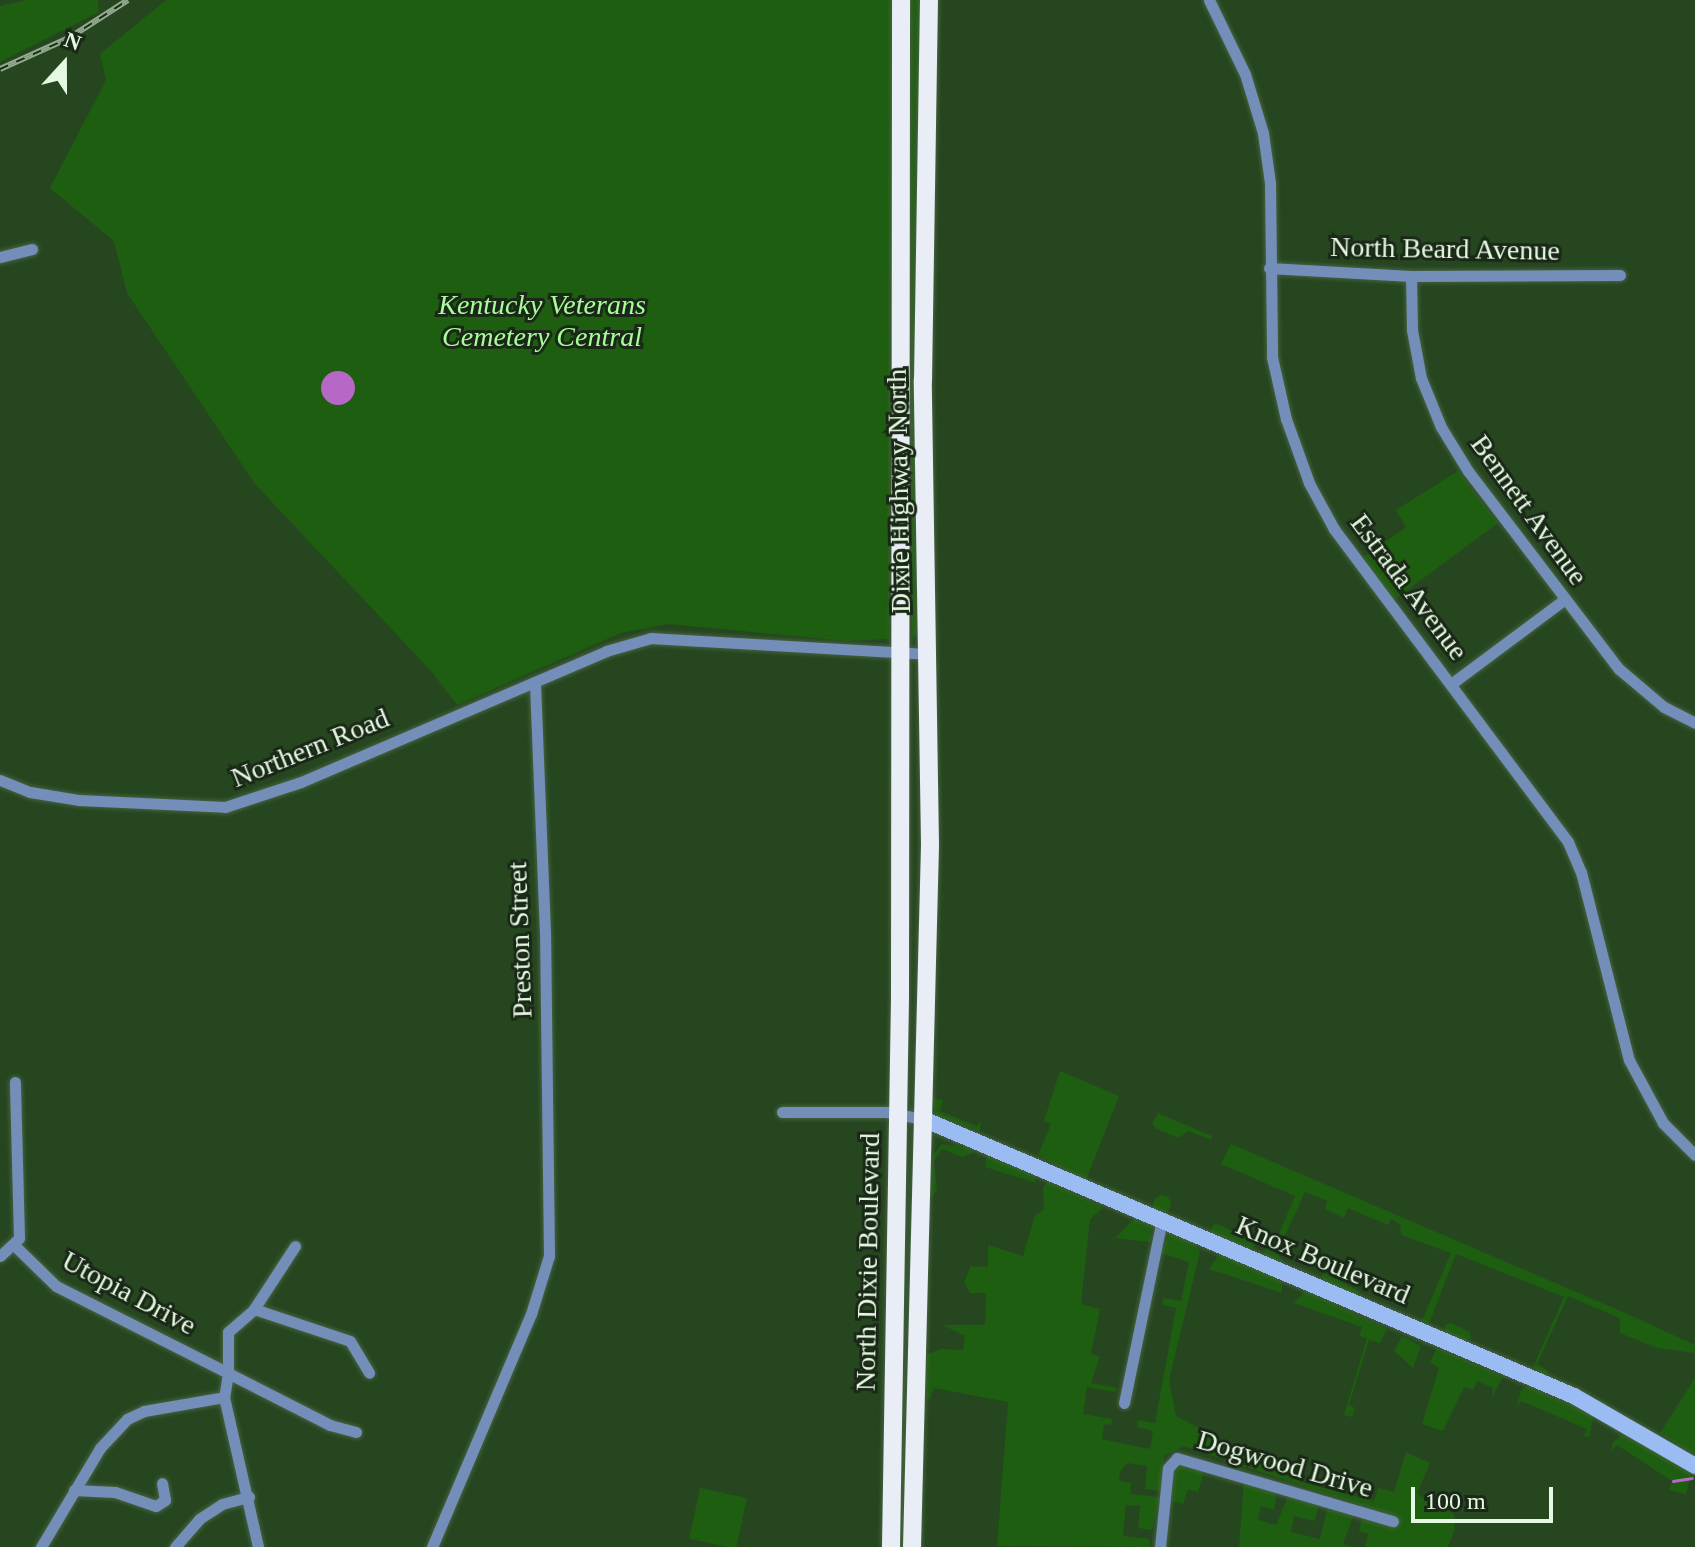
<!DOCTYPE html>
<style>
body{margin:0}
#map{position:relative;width:1695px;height:1547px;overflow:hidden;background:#264620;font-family:"Times New Roman",serif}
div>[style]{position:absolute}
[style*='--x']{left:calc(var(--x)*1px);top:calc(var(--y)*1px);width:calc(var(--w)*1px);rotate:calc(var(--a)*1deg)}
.green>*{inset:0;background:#1e5e10;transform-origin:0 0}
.round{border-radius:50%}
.water>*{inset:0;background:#b768c7}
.stream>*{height:3px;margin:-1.5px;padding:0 1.5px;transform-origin:1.5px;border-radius:1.5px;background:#b768c7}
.roads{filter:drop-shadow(0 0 2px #45623f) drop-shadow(0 0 2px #45623f)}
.minor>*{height:11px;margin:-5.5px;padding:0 5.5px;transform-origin:5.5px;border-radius:5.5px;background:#748eba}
.secondary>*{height:16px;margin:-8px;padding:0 8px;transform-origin:8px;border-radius:8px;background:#9bbcf3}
.trunk>*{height:18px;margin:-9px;padding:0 9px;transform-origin:9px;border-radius:9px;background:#e8edf6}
.rail>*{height:6px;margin-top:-3px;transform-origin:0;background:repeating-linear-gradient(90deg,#1a2917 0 9px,#92ab8e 0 18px);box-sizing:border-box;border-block:2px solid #92ab8e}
span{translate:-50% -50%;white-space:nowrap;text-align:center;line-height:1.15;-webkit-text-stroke:6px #1a2917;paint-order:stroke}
.street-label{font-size:28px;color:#e5f8e1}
.park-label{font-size:28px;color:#a9fc9a;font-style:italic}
.north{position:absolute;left:24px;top:24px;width:80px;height:80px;-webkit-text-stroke:6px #1a2917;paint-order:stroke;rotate:21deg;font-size:22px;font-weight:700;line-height:32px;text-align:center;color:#e5f8e1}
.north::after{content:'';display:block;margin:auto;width:28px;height:36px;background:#e5f8e1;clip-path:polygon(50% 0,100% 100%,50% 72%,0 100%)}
.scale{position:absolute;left:1411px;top:1487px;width:142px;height:36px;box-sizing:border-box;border:4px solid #e5f8e1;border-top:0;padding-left:10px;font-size:24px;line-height:28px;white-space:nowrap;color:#e5f8e1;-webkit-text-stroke:6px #1a2917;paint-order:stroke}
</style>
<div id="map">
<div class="green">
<div style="clip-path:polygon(26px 0,98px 0,99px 12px,0 62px,0 6px)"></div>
<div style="clip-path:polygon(166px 0,893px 0,889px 639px,848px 641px,668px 624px,621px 633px,457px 705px,432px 672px,255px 484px,127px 293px,114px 241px,50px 188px,106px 80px,100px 54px)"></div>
<div style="clip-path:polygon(909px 0,919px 0,919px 634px,912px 638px)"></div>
<div style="clip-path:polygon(1458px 471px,1498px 523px,1394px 600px,1362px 558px,1406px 527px,1396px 510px)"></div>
<div style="clip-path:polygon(1060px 1071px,1119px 1096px,1086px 1180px,1038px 1155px,1051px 1124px,1044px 1121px)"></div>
<div style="clip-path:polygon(931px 1097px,943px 1100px,940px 1111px,977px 1126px,981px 1120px,980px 1131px,936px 1115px)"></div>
<div style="clip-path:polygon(1158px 1113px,1212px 1136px,1211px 1140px,1189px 1131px,1178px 1138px,1157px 1129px,1152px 1124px)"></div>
<div style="clip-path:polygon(942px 1144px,970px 1148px,973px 1153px,963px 1157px,942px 1149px,934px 1161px,937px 1190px,928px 1202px,929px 1160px)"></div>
<div style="clip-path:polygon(1231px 1144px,1623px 1312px,1695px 1345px,1695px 1353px,1657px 1348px,1620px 1333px,1620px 1318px,1568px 1296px,1537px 1364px,1549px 1371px,1545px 1376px,1533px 1367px,1564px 1297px,1456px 1254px,1428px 1326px,1421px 1323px,1451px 1253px,1401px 1235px,1400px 1224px,1391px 1219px,1388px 1225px,1348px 1208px,1344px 1218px,1325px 1209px,1327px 1201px,1305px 1192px,1277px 1253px,1285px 1263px,1264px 1256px,1265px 1245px,1273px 1248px,1295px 1196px,1221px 1164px)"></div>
<div style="clip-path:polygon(987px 1156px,1033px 1175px,1036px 1183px,985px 1167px)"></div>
<div style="clip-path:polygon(1049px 1181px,1103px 1208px,1090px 1219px,1081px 1304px,1100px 1309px,1091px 1354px,1100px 1356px,1091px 1383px,1118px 1388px,1115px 1392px,1087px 1387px,1083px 1414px,1112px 1419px,1111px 1425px,1104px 1424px,1102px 1439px,1150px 1449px,1153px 1431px,1137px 1427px,1138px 1420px,1155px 1423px,1176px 1308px,1163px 1305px,1163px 1298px,1181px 1301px,1189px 1262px,1160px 1253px,1170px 1233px,1195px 1244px,1200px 1252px,1169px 1380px,1176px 1416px,1302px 1482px,1374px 1501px,1378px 1488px,1394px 1492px,1406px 1452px,1430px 1463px,1417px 1494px,1454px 1514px,1455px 1529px,1448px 1547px,1365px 1547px,1368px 1534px,1359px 1531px,1362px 1517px,1396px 1526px,1399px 1518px,1183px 1446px,1164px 1456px,1162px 1491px,1145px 1489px,1147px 1466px,1127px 1463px,1120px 1472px,1119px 1481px,1131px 1483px,1130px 1494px,1160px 1497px,1152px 1530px,1138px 1528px,1140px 1506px,1126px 1505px,1123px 1536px,1149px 1539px,1150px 1547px,997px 1546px,1008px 1402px,934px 1388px,930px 1399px,922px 1400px,925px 1355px,941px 1349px,963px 1350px,965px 1336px,943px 1325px,985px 1325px,986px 1293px,970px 1293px,964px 1282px,971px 1266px,988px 1267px,988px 1245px,1023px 1256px,1035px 1215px,1044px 1210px,1043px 1187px)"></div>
<div class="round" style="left:1153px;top:1195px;width:18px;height:18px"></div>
<div style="clip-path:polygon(1135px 1218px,1152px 1226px,1150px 1242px,1115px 1238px)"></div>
<div style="clip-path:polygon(1214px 1223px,1256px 1241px,1255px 1245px,1249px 1250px,1210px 1233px)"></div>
<div style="clip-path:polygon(1219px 1254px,1282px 1281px,1282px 1293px,1209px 1269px)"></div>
<div style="clip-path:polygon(1322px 1274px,1326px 1274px,1360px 1291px,1356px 1295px,1322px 1280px)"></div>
<div style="clip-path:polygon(1305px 1291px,1387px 1329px,1380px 1343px,1369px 1340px,1349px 1405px,1355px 1408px,1352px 1417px,1344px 1415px,1367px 1338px,1359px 1336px,1362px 1327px,1294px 1303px)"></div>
<div style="clip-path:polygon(1451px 1323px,1470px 1332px,1471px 1338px,1463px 1341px,1445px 1334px,1445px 1325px)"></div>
<div style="clip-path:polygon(1402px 1336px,1421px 1346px,1413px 1368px,1394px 1351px)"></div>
<div style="clip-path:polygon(1437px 1348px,1503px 1377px,1492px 1397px,1493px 1388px,1477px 1381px,1473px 1390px,1464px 1387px,1443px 1431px,1422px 1424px,1439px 1368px,1430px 1362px)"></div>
<div style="clip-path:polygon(1695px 1378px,1695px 1456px,1660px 1433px)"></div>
<div style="clip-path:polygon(1529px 1386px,1593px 1416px,1590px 1436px,1583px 1437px,1587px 1429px,1521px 1401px,1516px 1408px,1522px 1389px)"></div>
<div style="clip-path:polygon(1625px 1432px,1691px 1474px,1686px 1494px,1669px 1490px,1672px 1481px,1617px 1445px,1611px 1452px,1613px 1442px)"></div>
<div style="clip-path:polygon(1179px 1463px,1205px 1468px,1198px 1492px,1188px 1489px,1183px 1504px,1171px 1501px,1174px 1466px)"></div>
<div style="clip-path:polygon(1244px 1480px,1277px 1491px,1274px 1510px,1261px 1506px,1258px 1520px,1276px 1525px,1289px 1494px,1319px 1502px,1315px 1521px,1294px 1516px,1291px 1532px,1320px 1539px,1328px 1506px,1354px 1514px,1343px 1544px,1352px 1547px,1239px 1547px)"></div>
<div style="left:700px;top:1488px;width:48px;height:52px;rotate:12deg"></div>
</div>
<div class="water">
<div class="round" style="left:321px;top:371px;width:34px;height:34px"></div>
</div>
<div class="stream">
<div style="--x:1673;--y:1481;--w:19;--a:-9"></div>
</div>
<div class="roads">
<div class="minor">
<div style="--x:1209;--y:0;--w:82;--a:64.1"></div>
<div style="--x:1245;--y:74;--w:62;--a:73"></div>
<div style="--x:1263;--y:133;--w:50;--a:82"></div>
<div style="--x:1270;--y:183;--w:174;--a:89.3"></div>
<div style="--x:1272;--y:357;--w:64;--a:77.3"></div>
<div style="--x:1286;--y:419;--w:68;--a:70.2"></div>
<div style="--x:1309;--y:483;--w:52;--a:61.5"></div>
<div style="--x:1334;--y:529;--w:391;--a:53.2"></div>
<div style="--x:1568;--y:842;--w:33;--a:67"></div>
<div style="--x:1581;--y:872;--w:194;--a:75.7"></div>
<div style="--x:1629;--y:1060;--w:72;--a:61.6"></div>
<div style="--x:1663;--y:1123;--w:45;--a:45"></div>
<div style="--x:0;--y:257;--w:33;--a:-14"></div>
<div style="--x:1269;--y:268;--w:142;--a:3.2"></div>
<div style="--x:1411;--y:276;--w:209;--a:-0.3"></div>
<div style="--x:1411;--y:276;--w:54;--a:88.9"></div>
<div style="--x:1412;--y:330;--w:49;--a:79.4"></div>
<div style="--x:1421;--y:378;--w:53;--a:67.8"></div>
<div style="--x:1441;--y:427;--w:52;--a:58.5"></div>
<div style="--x:1468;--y:471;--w:249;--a:52.7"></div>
<div style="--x:1619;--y:669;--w:59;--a:40.2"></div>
<div style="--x:1664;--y:707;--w:35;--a:27"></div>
<div style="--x:1451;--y:684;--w:142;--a:-36.7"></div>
<div style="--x:0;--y:780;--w:32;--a:22"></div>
<div style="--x:30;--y:792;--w:50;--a:9.3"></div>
<div style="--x:79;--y:800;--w:146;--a:2.7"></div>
<div style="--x:225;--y:807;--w:80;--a:-18.2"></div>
<div style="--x:301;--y:782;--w:332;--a:-23.2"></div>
<div style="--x:606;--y:651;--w:47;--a:-16.1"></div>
<div style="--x:651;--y:638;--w:279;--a:3.3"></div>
<div style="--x:782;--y:1112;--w:105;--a:0"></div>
<div style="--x:887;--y:1112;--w:37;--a:11"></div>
<div style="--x:15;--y:1246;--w:57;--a:44.3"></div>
<div style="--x:56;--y:1286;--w:193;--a:26.8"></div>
<div style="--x:228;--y:1373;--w:24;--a:99"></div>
<div style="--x:224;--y:1397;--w:154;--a:77.2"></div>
<div style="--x:0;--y:1256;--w:26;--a:-43"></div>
<div style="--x:19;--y:1238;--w:156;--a:-91.5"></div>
<div style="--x:254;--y:1309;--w:75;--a:-56.9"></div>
<div style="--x:1124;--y:1403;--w:187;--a:-78.3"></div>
<div style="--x:356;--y:1432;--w:27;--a:-165"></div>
<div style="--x:330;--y:1425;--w:114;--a:-153"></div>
<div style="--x:228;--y:1373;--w:41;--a:-90"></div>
<div style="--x:228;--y:1332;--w:35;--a:-41"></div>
<div style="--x:254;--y:1309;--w:101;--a:18.4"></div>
<div style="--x:350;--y:1341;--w:37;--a:59"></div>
<div style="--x:74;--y:1490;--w:41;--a:2.8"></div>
<div style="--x:115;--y:1492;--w:43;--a:18.9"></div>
<div style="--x:156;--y:1506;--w:11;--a:-34"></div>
<div style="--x:165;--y:1500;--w:17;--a:-100"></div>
<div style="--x:41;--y:1547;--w:115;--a:-59.2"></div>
<div style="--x:100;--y:1448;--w:40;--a:-47"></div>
<div style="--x:127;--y:1419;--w:19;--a:-25"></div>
<div style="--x:144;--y:1411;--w:81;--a:-9.9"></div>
<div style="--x:175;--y:1547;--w:37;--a:-49"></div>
<div style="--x:199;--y:1519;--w:27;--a:-33"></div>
<div style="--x:222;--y:1504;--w:28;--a:-15"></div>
<div style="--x:432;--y:1547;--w:253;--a:-67"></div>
<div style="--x:531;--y:1314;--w:61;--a:-72.8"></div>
<div style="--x:549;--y:1256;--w:323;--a:-90.7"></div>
<div style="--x:545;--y:933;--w:251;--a:-92.3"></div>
<div style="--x:1160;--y:1547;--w:79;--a:-84.2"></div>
<div style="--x:1168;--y:1468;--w:13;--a:-48"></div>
<div style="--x:1177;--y:1458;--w:225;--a:16.3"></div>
</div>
<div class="secondary">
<div style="--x:923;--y:1119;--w:707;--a:23.05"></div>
<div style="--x:1574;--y:1396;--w:140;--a:30"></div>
</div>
<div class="trunk">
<div style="--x:891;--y:1547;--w:550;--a:-89.06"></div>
<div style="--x:900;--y:997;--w:997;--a:-89.94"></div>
<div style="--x:912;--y:1547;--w:703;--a:-88.53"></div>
<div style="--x:930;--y:844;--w:464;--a:-90.9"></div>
<div style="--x:923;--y:380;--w:380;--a:-89.1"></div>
</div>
</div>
<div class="rail">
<div style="--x:0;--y:69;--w:76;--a:-24.2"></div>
<div style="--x:69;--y:38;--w:70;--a:-32.8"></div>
</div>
<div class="street-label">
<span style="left:1445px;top:249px;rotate:1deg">North Beard Avenue</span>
<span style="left:899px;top:491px;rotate:-91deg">Dixie Highway North</span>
<span style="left:1529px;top:510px;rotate:54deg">Bennett Avenue</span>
<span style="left:1409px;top:587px;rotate:53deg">Estrada Avenue</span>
<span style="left:310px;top:748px;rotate:-22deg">Northern Road</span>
<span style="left:520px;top:940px;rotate:-92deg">Preston Street</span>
<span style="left:1323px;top:1260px;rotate:23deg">Knox Boulevard</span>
<span style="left:868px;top:1262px;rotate:-89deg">North Dixie Boulevard</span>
<span style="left:129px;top:1293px;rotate:28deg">Utopia Drive</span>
<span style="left:1285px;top:1464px;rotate:16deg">Dogwood Drive</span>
</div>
<div class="park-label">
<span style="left:542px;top:321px">Kentucky Veterans<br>Cemetery Central</span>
</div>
<div class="north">N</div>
<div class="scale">100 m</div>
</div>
